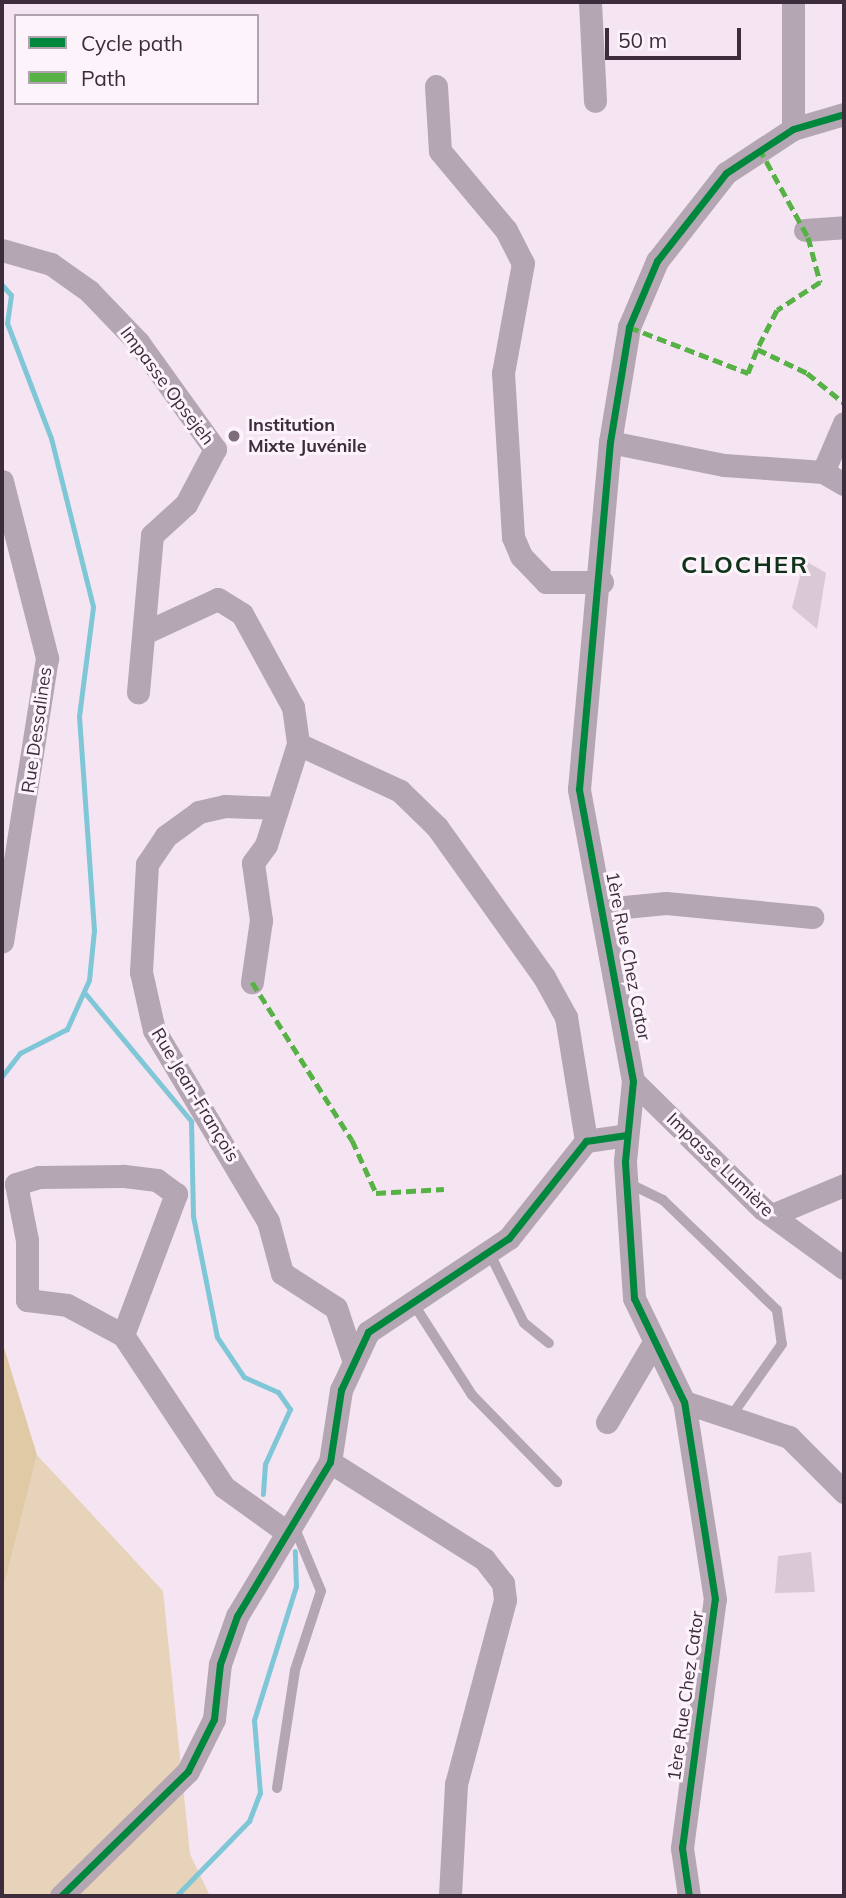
<!DOCTYPE html>
<meta charset="utf-8">
<style>
body{margin:0}
#map{position:relative;width:846px;height:1898px;overflow:hidden;background:#f5e5f2;font-family:Mulish,sans-serif}
div>[style]{position:absolute}
[style*='--x']{left:calc(var(--x)*1px);top:calc(var(--y)*1px);width:calc(var(--w)*1px);rotate:calc(var(--a)*1deg)}
.green>*{inset:0;background:#e6d3b9}
.forest>*{inset:0;background:#dfcaa5}
.stream>*{height:5px;margin:-2.5px;padding:0 2.5px;transform-origin:2.5px;border-radius:2.5px;background:#7fc6d7}
.building>*{inset:0;background:#d9c9d6}
.lane>*{height:10px;margin:-5px;padding:0 5px;transform-origin:5px;border-radius:5px;background:#b4a6b2}
.street>*{height:23px;margin:-11.5px;padding:0 11.5px;transform-origin:11.5px;border-radius:11.5px;background:#b4a6b2}
.quiet>*{height:5px;margin-top:-2.5px;transform-origin:0;background:repeating-linear-gradient(90deg,#57b246 0 10px,transparent 0 15px)}
.cycleway>*{height:7px;margin:-3.5px;padding:0 3.5px;transform-origin:3.5px;border-radius:3.5px;background:#00873e}
.dots>*{width:19px;height:19px;translate:-50% -50%;box-sizing:border-box;border:4px solid #fcf3fb;border-radius:50%}
span{translate:-50% -50%;white-space:nowrap;text-align:center;line-height:1.15;-webkit-text-stroke:6px #fcf3fb;paint-order:stroke}
.street-label{font-size:18px;color:#3d2c3b}
.poi-label{font-size:18px;color:#3d2c3b;font-weight:700}
.left{translate:0 -50%;text-align:left}
.district-label{font-size:24px;color:#0e321a;font-weight:700;letter-spacing:2px}
.frame{position:absolute;inset:0;border:4px solid #3d2c3b;pointer-events:none}
.legend{position:absolute;left:14px;top:14px;width:245px;height:91px;box-sizing:border-box;background:#fcf3fb;border:2px solid #b0a3ae;margin:0;padding:9px 12px;list-style:none;font-size:21px;color:#3d2c3b}
.legend li{display:flex;align-items:center;gap:14px;height:35px}
.legend b{width:35px;border:2px solid #b0a3ae}
.scale{position:absolute;left:605px;top:28px;width:136px;height:32px;box-sizing:border-box;border:4px solid #3d2c3b;border-top:0;padding-left:9px;font-size:21px;line-height:24px;white-space:nowrap;color:#3d2c3b;-webkit-text-stroke:5px #fcf3fb;paint-order:stroke}
</style>
<div id="map">
<div class="green">
<div style="clip-path:polygon(37px 1455px,163px 1591px,190px 1854px,210px 1896px,2px 1896px,2px 1594px)"></div>
</div>
<div class="forest">
<div style="clip-path:polygon(2px 1341px,37px 1455px,2px 1594px)"></div>
</div>
<div class="stream">
<div style="--x:2;--y:285;--w:13;--a:48"></div>
<div style="--x:11;--y:295;--w:28;--a:98"></div>
<div style="--x:7;--y:323;--w:123;--a:69.1"></div>
<div style="--x:51;--y:438;--w:174;--a:76"></div>
<div style="--x:93;--y:607;--w:110;--a:97.3"></div>
<div style="--x:79;--y:716;--w:215;--a:86"></div>
<div style="--x:94;--y:930;--w:50;--a:95.7"></div>
<div style="--x:89;--y:980;--w:54;--a:114.2"></div>
<div style="--x:67;--y:1029;--w:53;--a:152.9"></div>
<div style="--x:20;--y:1053;--w:29;--a:128"></div>
<div style="--x:84;--y:992;--w:168;--a:50.3"></div>
<div style="--x:191;--y:1121;--w:95;--a:88.8"></div>
<div style="--x:193;--y:1216;--w:123;--a:78.8"></div>
<div style="--x:217;--y:1337;--w:48;--a:56"></div>
<div style="--x:244;--y:1377;--w:37;--a:24"></div>
<div style="--x:278;--y:1392;--w:21;--a:55"></div>
<div style="--x:290;--y:1409;--w:60;--a:114.4"></div>
<div style="--x:265;--y:1464;--w:30;--a:94"></div>
<div style="--x:176;--y:1896;--w:105;--a:-45.8"></div>
<div style="--x:249;--y:1821;--w:30;--a:-69"></div>
<div style="--x:260;--y:1793;--w:73;--a:-94.7"></div>
<div style="--x:254;--y:1720;--w:140;--a:-72.6"></div>
<div style="--x:296;--y:1586;--w:35;--a:-92"></div>
</div>
<div class="building">
<div style="clip-path:polygon(804px 560px,826px 573px,817px 629px,792px 608px)"></div>
<div style="clip-path:polygon(811px 1552px,815px 1592px,775px 1593px,778px 1556px)"></div>
</div>
<div class="lane">
<div style="--x:628;--y:1183;--w:39;--a:26"></div>
<div style="--x:663;--y:1200;--w:158;--a:44"></div>
<div style="--x:777;--y:1310;--w:34;--a:82"></div>
<div style="--x:782;--y:1344;--w:87;--a:125.2"></div>
<div style="--x:489;--y:1252;--w:79;--a:63.8"></div>
<div style="--x:524;--y:1323;--w:32;--a:39"></div>
<div style="--x:413;--y:1303;--w:109;--a:57.3"></div>
<div style="--x:472;--y:1395;--w:122;--a:45.7"></div>
<div style="--x:277;--y:1788;--w:119;--a:-81.3"></div>
<div style="--x:295;--y:1670;--w:83;--a:-71.8"></div>
<div style="--x:321;--y:1591;--w:65;--a:-112.6"></div>
<div style="--x:296;--y:1531;--w:8;--a:166"></div>
</div>
<div class="street">
<div style="--x:590;--y:2;--w:99;--a:87.1"></div>
<div style="--x:436;--y:86;--w:65;--a:86.5"></div>
<div style="--x:440;--y:151;--w:103;--a:50.1"></div>
<div style="--x:506;--y:230;--w:37;--a:63"></div>
<div style="--x:523;--y:263;--w:112;--a:100.3"></div>
<div style="--x:503;--y:373;--w:164;--a:86.5"></div>
<div style="--x:513;--y:537;--w:21;--a:67"></div>
<div style="--x:521;--y:556;--w:36;--a:46"></div>
<div style="--x:546;--y:582;--w:56;--a:0"></div>
<div style="--x:793;--y:129;--w:127;--a:-90"></div>
<div style="--x:805;--y:230;--w:39;--a:-4"></div>
<div style="--x:2;--y:250;--w:51;--a:15.9"></div>
<div style="--x:51;--y:264;--w:47;--a:35.4"></div>
<div style="--x:89;--y:291;--w:71;--a:46.1"></div>
<div style="--x:138;--y:342;--w:132;--a:54.3"></div>
<div style="--x:215;--y:449;--w:62;--a:117.8"></div>
<div style="--x:186;--y:504;--w:46;--a:137.6"></div>
<div style="--x:152;--y:535;--w:158;--a:95.1"></div>
<div style="--x:610;--y:442;--w:116;--a:11.4"></div>
<div style="--x:724;--y:465;--w:99;--a:4"></div>
<div style="--x:823;--y:472;--w:24;--a:30"></div>
<div style="--x:823;--y:472;--w:53;--a:-66.8"></div>
<div style="--x:2;--y:481;--w:183;--a:75.7"></div>
<div style="--x:47;--y:658;--w:287;--a:99"></div>
<div style="--x:144;--y:633;--w:81;--a:-24.7"></div>
<div style="--x:218;--y:599;--w:28;--a:32"></div>
<div style="--x:242;--y:614;--w:106;--a:61.3"></div>
<div style="--x:293;--y:707;--w:37;--a:82"></div>
<div style="--x:298;--y:744;--w:106;--a:107.6"></div>
<div style="--x:266;--y:845;--w:22;--a:126"></div>
<div style="--x:253;--y:863;--w:58;--a:82"></div>
<div style="--x:261;--y:920;--w:63;--a:98.3"></div>
<div style="--x:298;--y:744;--w:112;--a:24.7"></div>
<div style="--x:400;--y:791;--w:52;--a:44.2"></div>
<div style="--x:437;--y:827;--w:184;--a:54.5"></div>
<div style="--x:544;--y:977;--w:46;--a:61.2"></div>
<div style="--x:566;--y:1017;--w:126;--a:80.8"></div>
<div style="--x:277;--y:808;--w:52;--a:-177.8"></div>
<div style="--x:225;--y:806;--w:27;--a:167"></div>
<div style="--x:199;--y:812;--w:41;--a:144"></div>
<div style="--x:166;--y:836;--w:34;--a:124"></div>
<div style="--x:147;--y:864;--w:108;--a:93.2"></div>
<div style="--x:141;--y:972;--w:59;--a:77.4"></div>
<div style="--x:154;--y:1030;--w:222;--a:59.2"></div>
<div style="--x:268;--y:1221;--w:54;--a:74.9"></div>
<div style="--x:282;--y:1273;--w:64;--a:32.9"></div>
<div style="--x:336;--y:1308;--w:51;--a:71.6"></div>
<div style="--x:604;--y:909;--w:62;--a:-5.5"></div>
<div style="--x:666;--y:903;--w:147;--a:5.5"></div>
<div style="--x:633;--y:1081;--w:182;--a:44.6"></div>
<div style="--x:763;--y:1209;--w:100;--a:36.1"></div>
<div style="--x:772;--y:1215;--w:78;--a:-22.6"></div>
<div style="--x:123;--y:1335;--w:151;--a:-69.4"></div>
<div style="--x:176;--y:1194;--w:24;--a:-144"></div>
<div style="--x:157;--y:1180;--w:35;--a:-173"></div>
<div style="--x:122;--y:1176;--w:83;--a:179.3"></div>
<div style="--x:39;--y:1177;--w:24;--a:163"></div>
<div style="--x:16;--y:1184;--w:57;--a:78.9"></div>
<div style="--x:27;--y:1240;--w:60;--a:90"></div>
<div style="--x:27;--y:1300;--w:40;--a:7.1"></div>
<div style="--x:67;--y:1305;--w:64;--a:28.2"></div>
<div style="--x:123;--y:1335;--w:182;--a:56.4"></div>
<div style="--x:224;--y:1487;--w:79;--a:35.7"></div>
<div style="--x:684;--y:1402;--w:111;--a:18.4"></div>
<div style="--x:789;--y:1437;--w:78;--a:45"></div>
<div style="--x:607;--y:1422;--w:91;--a:-59.5"></div>
<div style="--x:330;--y:1462;--w:182;--a:32.2"></div>
<div style="--x:484;--y:1559;--w:31;--a:52"></div>
<div style="--x:503;--y:1583;--w:17;--a:83"></div>
<div style="--x:505;--y:1600;--w:190;--a:104.9"></div>
<div style="--x:456;--y:1784;--w:112;--a:93.1"></div>
<div style="--x:61;--y:1896;--w:178;--a:-44.5"></div>
<div style="--x:188;--y:1771;--w:58;--a:-63.4"></div>
<div style="--x:214;--y:1719;--w:55;--a:-83.8"></div>
<div style="--x:220;--y:1664;--w:51;--a:-70.5"></div>
<div style="--x:237;--y:1616;--w:180;--a:-58.9"></div>
<div style="--x:330;--y:1462;--w:73;--a:-81.3"></div>
<div style="--x:341;--y:1390;--w:64;--a:-65"></div>
<div style="--x:368;--y:1332;--w:169;--a:-33.7"></div>
<div style="--x:509;--y:1238;--w:124;--a:-51.6"></div>
<div style="--x:586;--y:1141;--w:41;--a:-8.3"></div>
<div style="--x:689;--y:1896;--w:49;--a:-98.3"></div>
<div style="--x:682;--y:1848;--w:251;--a:-82.5"></div>
<div style="--x:715;--y:1599;--w:199;--a:-98.9"></div>
<div style="--x:684;--y:1402;--w:115;--a:-115.7"></div>
<div style="--x:634;--y:1298;--w:137;--a:-93.8"></div>
<div style="--x:625;--y:1161;--w:80;--a:-84.3"></div>
<div style="--x:633;--y:1081;--w:297;--a:-100.5"></div>
<div style="--x:579;--y:789;--w:348;--a:-84.9"></div>
<div style="--x:610;--y:442;--w:117;--a:-80.6"></div>
<div style="--x:629;--y:327;--w:72;--a:-67"></div>
<div style="--x:657;--y:261;--w:112;--a:-51.9"></div>
<div style="--x:726;--y:173;--w:80;--a:-33.3"></div>
<div style="--x:793;--y:129;--w:53;--a:-16.4"></div>
</div>
<div class="quiet">
<div style="--x:759;--y:148;--w:102;--a:61.2"></div>
<div style="--x:808;--y:237;--w:47;--a:75.1"></div>
<div style="--x:820;--y:282;--w:51;--a:146.9"></div>
<div style="--x:777;--y:310;--w:44;--a:117.1"></div>
<div style="--x:757;--y:349;--w:55;--a:25.6"></div>
<div style="--x:807;--y:373;--w:48;--a:39"></div>
<div style="--x:629;--y:327;--w:128;--a:21.1"></div>
<div style="--x:748;--y:373;--w:26;--a:-69"></div>
<div style="--x:252;--y:982;--w:187;--a:57.7"></div>
<div style="--x:352;--y:1140;--w:58;--a:65.6"></div>
<div style="--x:376;--y:1193;--w:68;--a:-3.4"></div>
</div>
<div class="cycleway">
<div style="--x:61;--y:1896;--w:178;--a:-44.5"></div>
<div style="--x:188;--y:1771;--w:58;--a:-63.4"></div>
<div style="--x:214;--y:1719;--w:55;--a:-83.8"></div>
<div style="--x:220;--y:1664;--w:51;--a:-70.5"></div>
<div style="--x:237;--y:1616;--w:180;--a:-58.9"></div>
<div style="--x:330;--y:1462;--w:73;--a:-81.3"></div>
<div style="--x:341;--y:1390;--w:64;--a:-65"></div>
<div style="--x:368;--y:1332;--w:169;--a:-33.7"></div>
<div style="--x:509;--y:1238;--w:124;--a:-51.6"></div>
<div style="--x:586;--y:1141;--w:41;--a:-8.3"></div>
<div style="--x:689;--y:1896;--w:49;--a:-98.3"></div>
<div style="--x:682;--y:1848;--w:251;--a:-82.5"></div>
<div style="--x:715;--y:1599;--w:199;--a:-98.9"></div>
<div style="--x:684;--y:1402;--w:115;--a:-115.7"></div>
<div style="--x:634;--y:1298;--w:137;--a:-93.8"></div>
<div style="--x:625;--y:1161;--w:80;--a:-84.3"></div>
<div style="--x:633;--y:1081;--w:297;--a:-100.5"></div>
<div style="--x:579;--y:789;--w:348;--a:-84.9"></div>
<div style="--x:610;--y:442;--w:117;--a:-80.6"></div>
<div style="--x:629;--y:327;--w:72;--a:-67"></div>
<div style="--x:657;--y:261;--w:112;--a:-51.9"></div>
<div style="--x:726;--y:173;--w:80;--a:-33.3"></div>
<div style="--x:793;--y:129;--w:53;--a:-16.4"></div>
</div>
<div class="dots">
<div style="left:234px;top:436px;background:#7d6d7b"></div>
</div>
<div class="street-label">
<span style="left:167px;top:386px;rotate:53deg">Impasse Opsejeh</span>
<span style="left:37px;top:730px;rotate:-82deg">Rue Dessalines</span>
<span style="left:628px;top:956px;rotate:79deg">1ère Rue Chez Cator</span>
<span style="left:195px;top:1095px;rotate:59deg">Rue Jean-François</span>
<span style="left:720px;top:1165px;rotate:44deg">Impasse Lumière</span>
<span style="left:686px;top:1696px;rotate:-82deg">1ère Rue Chez Cator</span>
</div>
<div class="poi-label">
<span class="left" style="left:248px;top:436px">Institution<br>Mixte Juvénile</span>
</div>
<div class="district-label">
<span style="left:745px;top:565px">CLOCHER</span>
</div>
<div class="frame"></div>
<ul class="legend">
<li><b style="height:9px;background:#00873e"></b>Cycle path</li>
<li><b style="height:9px;background:#57b246"></b>Path</li>
</ul>
<div class="scale">50 m</div>
</div>
